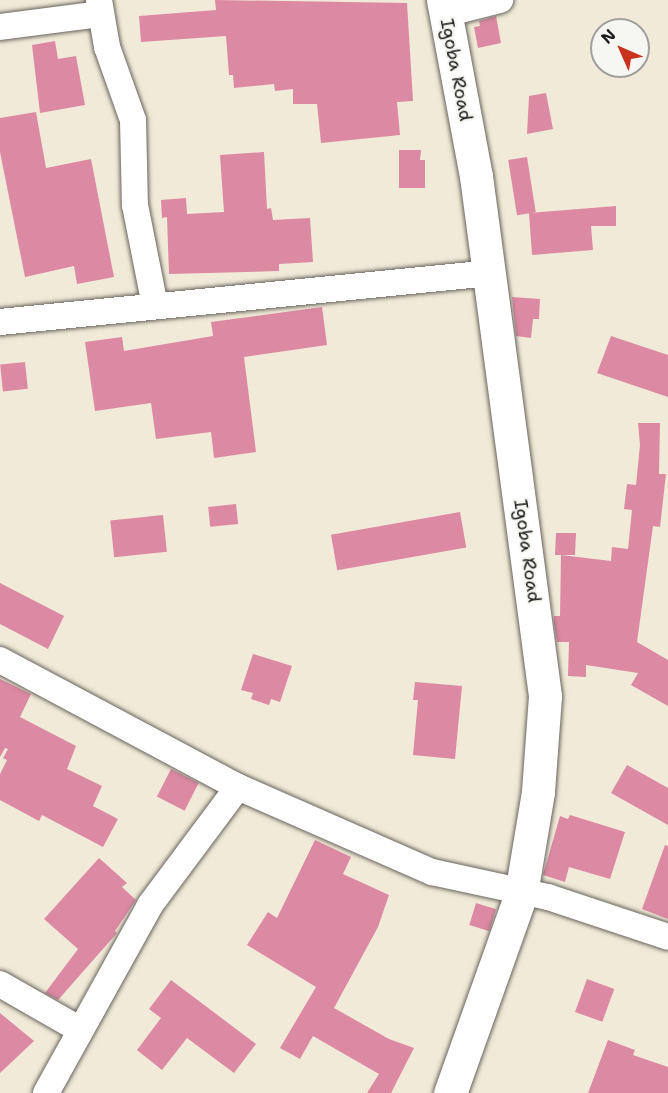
<!DOCTYPE html>
<style>
body{margin:0}
#map{position:relative;width:668px;height:1093px;overflow:hidden;background:#f2ead8;font-family:"Shantell Sans",sans-serif}
div>[style]{position:absolute}
[style*='--x']{left:calc(var(--x)*1px);top:calc(var(--y)*1px);width:calc(var(--w)*1px);rotate:calc(var(--a)*1deg)}
.building>*{inset:0;background:#dc89a3;transform-origin:0 0}
.roads{filter:drop-shadow(0 0 2px #67645e) drop-shadow(0 0 2px #67645e)}
.minor>*{height:26px;margin:-13px;padding:0 13px;transform-origin:13px;border-radius:13px;background:#fff}
.tertiary>*{height:33px;margin:-16.5px;padding:0 16.5px;transform-origin:16.5px;border-radius:16.5px;background:#fff}
span{translate:-50% -50%;white-space:nowrap;text-align:center;line-height:1.15;-webkit-text-stroke:4.5px #f6f6f2;paint-order:stroke}
.street-label{font-size:18px;color:#1c1c1c}
.north{position:absolute;left:590px;top:18px;width:60px;height:60px;box-sizing:border-box;background:#f6f6f2;border:2px solid #9f9f9c;border-radius:50%;rotate:315deg;font-size:16px;font-weight:700;line-height:24px;text-align:center;color:#1c1c1c}
.north::after{content:'';display:block;margin:auto;width:21px;height:27px;background:#c8321e;clip-path:polygon(50% 0,100% 100%,50% 72%,0 100%)}
</style>
<div id="map">
<div class="building">
<div style="clip-path:polygon(215px 0,407px 3px,413px 101px,397px 102px,400px 135px,321px 143px,317px 104px,293px 104px,293px 89px,275px 91px,274px 84px,234px 88px,233px 75px,229px 75px,226px 36px,141px 42px,139px 16px,216px 10px)"></div>
<div style="clip-path:polygon(496px 16px,501px 43px,478px 48px,474px 27px,480px 26px,479px 21px)"></div>
<div style="clip-path:polygon(55px 41px,58px 59px,76px 56px,85px 105px,40px 113px,32px 45px)"></div>
<div style="clip-path:polygon(546px 93px,553px 129px,527px 134px,529px 96px)"></div>
<div style="clip-path:polygon(36px 112px,46px 168px,91px 159px,114px 277px,77px 284px,74px 266px,25px 277px,0 152px,0 118px)"></div>
<div style="clip-path:polygon(399px 150px,421px 150px,420px 160px,425px 160px,425px 188px,399px 188px)"></div>
<div style="clip-path:polygon(264px 152px,267px 209px,271px 208px,273px 220px,310px 218px,313px 262px,279px 264px,279px 271px,169px 274px,167px 217px,162px 218px,161px 200px,186px 198px,187px 214px,224px 212px,220px 155px)"></div>
<div style="left:527px;top:157px;width:56px;height:19px;rotate:81deg"></div>
<div style="clip-path:polygon(616px 206px,616px 226px,591px 226px,593px 250px,532px 255px,529px 213px)"></div>
<div style="clip-path:polygon(512px 297px,540px 299px,539px 319px,533px 319px,531px 338px,516px 336px)"></div>
<div style="clip-path:polygon(322px 307px,327px 345px,244px 357px,256px 452px,214px 458px,211px 432px,156px 439px,151px 403px,95px 411px,85px 342px,122px 337px,124px 351px,213px 336px,211px 322px)"></div>
<div style="clip-path:polygon(611px 336px,668px 355px,668px 397px,597px 373px)"></div>
<div style="left:25px;top:362px;width:27px;height:25px;rotate:84deg"></div>
<div style="clip-path:polygon(638px 423px,660px 423px,659px 474px,666px 474px,660px 527px,653px 526px,637px 642px,668px 660px,668px 706px,631px 685px,638px 673px,586px 665px,586px 677px,568px 676px,569px 642px,557px 642px,554px 624px,554px 616px,560px 616px,561px 555px,555px 555px,556px 533px,576px 533px,575px 555px,561px 555px,611px 561px,612px 547px,628px 549px,632px 510px,624px 509px,627px 484px,636px 485px,640px 445px)"></div>
<div style="left:236px;top:504px;width:20px;height:28px;rotate:84deg"></div>
<div style="left:460px;top:512px;width:36px;height:131px;rotate:80deg"></div>
<div style="left:163px;top:515px;width:37px;height:53px;rotate:84deg"></div>
<div style="clip-path:polygon(0 583px,64px 616px,48px 649px,0 624px)"></div>
<div style="clip-path:polygon(253px 654px,292px 666px,280px 702px,271px 699px,269px 705px,251px 699px,253px 693px,241px 690px)"></div>
<div style="clip-path:polygon(0 679px,31px 694px,20px 717px,76px 746px,67px 769px,102px 786px,93px 806px,118px 819px,103px 847px,42px 815px,39px 821px,0 800px,0 774px,7px 760px,3px 758px,8px 749px,5px 748px,0 757px)"></div>
<div style="clip-path:polygon(415px 682px,462px 686px,455px 759px,413px 755px,418px 700px,413px 700px)"></div>
<div style="clip-path:polygon(627px 765px,668px 788px,668px 825px,611px 793px)"></div>
<div style="left:171px;top:769px;width:31px;height:31px;rotate:27deg"></div>
<div style="clip-path:polygon(570px 815px,625px 832px,610px 879px,569px 867px,565px 882px,543px 875px,560px 816px,568px 819px)"></div>
<div style="clip-path:polygon(315px 840px,351px 857px,343px 874px,389px 895px,378px 927px,334px 1008px,389px 1039px,414px 1048px,391px 1093px,367px 1093px,379px 1074px,313px 1036px,300px 1059px,280px 1048px,316px 987px,247px 945px,268px 912px,277px 918px)"></div>
<div style="clip-path:polygon(665px 845px,668px 846px,668px 919px,642px 909px)"></div>
<div style="clip-path:polygon(99px 858px,127px 883px,122px 887px,136px 900px,115px 931px,117px 933px,58px 1000px,45px 993px,78px 949px,44px 919px)"></div>
<div style="left:476px;top:903px;width:21px;height:23px;rotate:17deg"></div>
<div style="left:587px;top:979px;width:29px;height:35px;rotate:20deg"></div>
<div style="clip-path:polygon(171px 980px,256px 1044px,234px 1073px,187px 1038px,162px 1070px,137px 1050px,161px 1018px,149px 1009px)"></div>
<div style="clip-path:polygon(0 1013px,34px 1041px,0 1073px)"></div>
<div style="clip-path:polygon(608px 1040px,635px 1050px,633px 1055px,668px 1067px,668px 1093px,588px 1093px)"></div>
</div>
<div class="roads">
<div class="minor">
<div style="--x:99;--y:0;--w:48;--a:80.3"></div>
<div style="--x:107;--y:47;--w:77;--a:70.4"></div>
<div style="--x:133;--y:120;--w:85;--a:88.7"></div>
<div style="--x:135;--y:205;--w:103;--a:78.8"></div>
<div style="--x:445;--y:14;--w:57;--a:-14.3"></div>
<div style="--x:0;--y:27;--w:101;--a:-7.4"></div>
<div style="--x:0;--y:322;--w:492;--a:-5.7"></div>
<div style="--x:0;--y:660;--w:270;--a:28.1"></div>
<div style="--x:238;--y:787;--w:212;--a:23.7"></div>
<div style="--x:432;--y:872;--w:119;--a:12.2"></div>
<div style="--x:548;--y:897;--w:126;--a:18.4"></div>
<div style="--x:0;--y:984;--w:91;--a:29.7"></div>
<div style="--x:46;--y:1093;--w:215;--a:-61"></div>
<div style="--x:150;--y:905;--w:147;--a:-53.3"></div>
</div>
<div class="tertiary">
<div style="--x:443;--y:0;--w:179;--a:79.4"></div>
<div style="--x:476;--y:176;--w:525;--a:82.44"></div>
<div style="--x:545;--y:696;--w:96;--a:94.2"></div>
<div style="--x:538;--y:792;--w:103;--a:99.5"></div>
<div style="--x:521;--y:894;--w:211;--a:109.6"></div>
</div>
</div>
<div class="street-label">
<span style="left:456px;top:70px;rotate:79deg">Igoba Road</span>
<span style="left:527px;top:551px;rotate:82deg">Igoba Road</span>
</div>
<div class="north">N</div>
</div>
